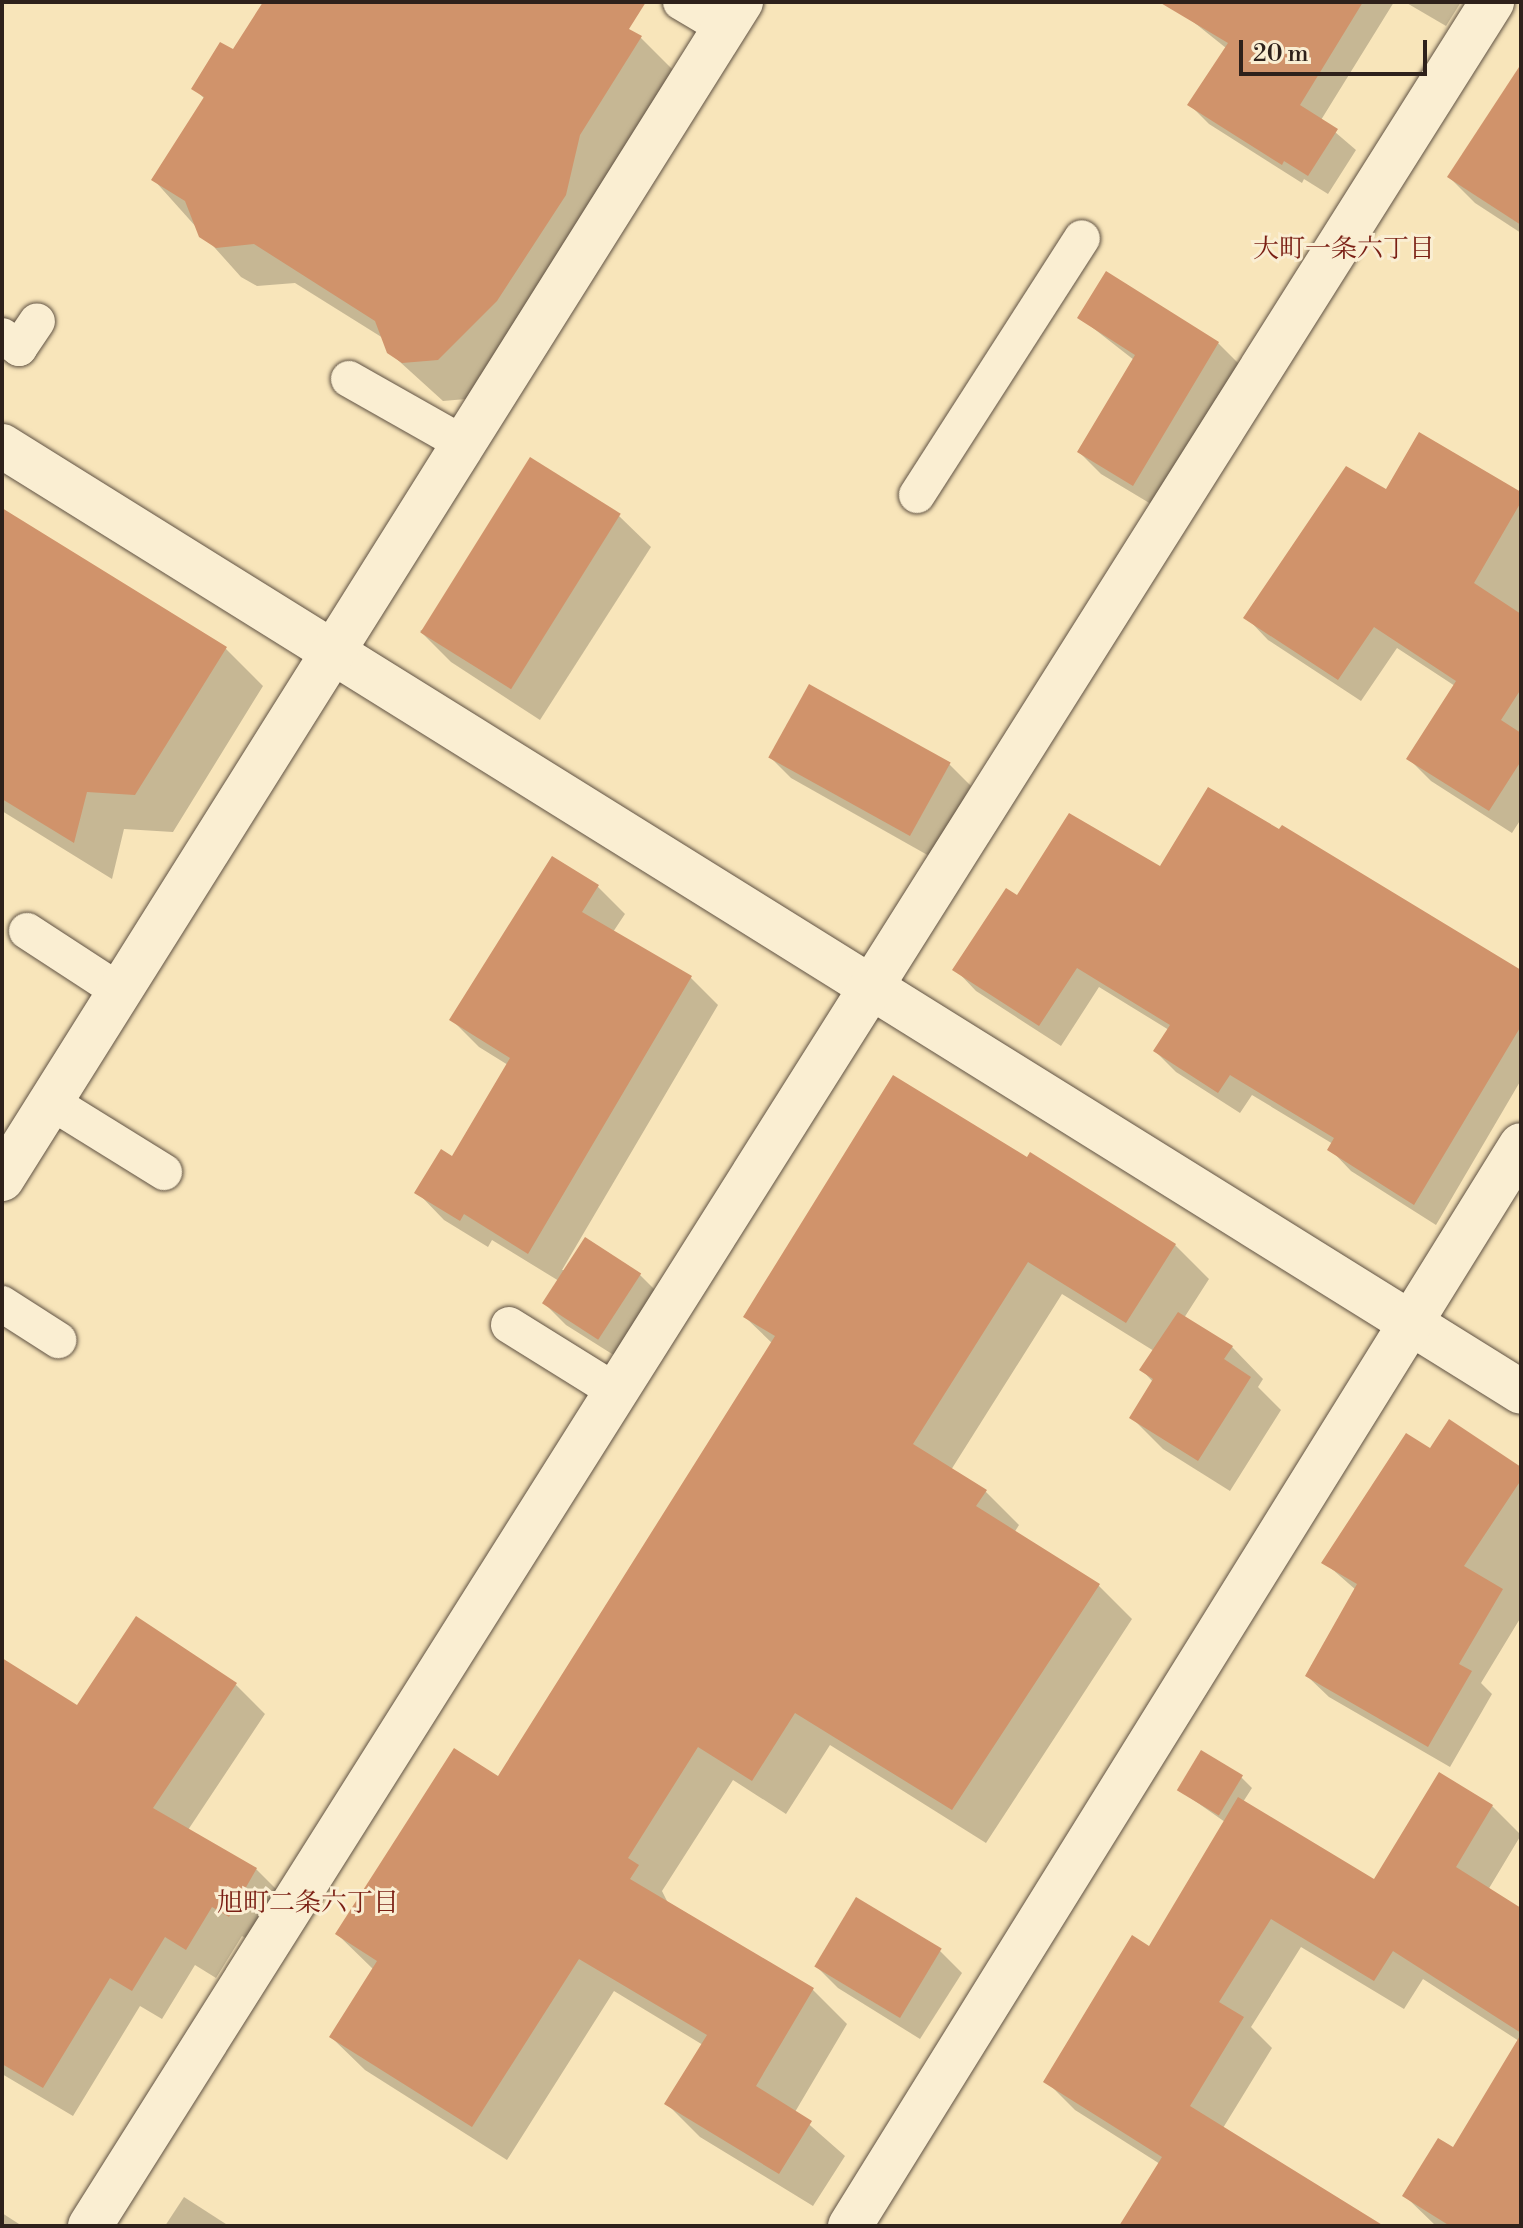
<!DOCTYPE html>
<meta charset="utf-8">
<style>
body{margin:0}
#map{position:relative;width:1523px;height:2228px;overflow:hidden;background:#f8e5ba;font-family:"Libre Bodoni","Noto Serif JP",serif}
div>[style]{position:absolute}
[style*='--x']{left:calc(var(--x)*1px);top:calc(var(--y)*1px);width:calc(var(--w)*1px);rotate:calc(var(--a)*1deg)}
.shadow>*{inset:0;background:#0003}
.building>*{inset:0;background:#d0936b;transform-origin:0 0}
.roads{filter:drop-shadow(0 0 2px #605243) drop-shadow(0 0 2px #605243)}
.service>*{height:36px;margin:-18px;padding:0 18px;transform-origin:18px;border-radius:18px;background:#faeed2}
.minor>*{height:44px;margin:-22px;padding:0 22px;transform-origin:22px;border-radius:22px;background:#faeed2}
span{translate:-50% -50%;white-space:nowrap;text-align:center;line-height:1.15;-webkit-text-stroke:6px #faeed2;paint-order:stroke}
.neighbourhood-label{font-size:26px;color:#7a1f14}
.frame{position:absolute;inset:0;border:4px solid #2e211b;pointer-events:none}
.scale{position:absolute;left:1239px;top:40px;width:188px;height:36px;box-sizing:border-box;border:4px solid #2e211b;border-top:0;padding-left:10px;font-size:24px;line-height:28px;white-space:nowrap;color:#2e211b;-webkit-text-stroke:6px #faeed2;paint-order:stroke}
</style>
<div id="map">
<div class="shadow">
<div style="clip-path:polygon(265px 2px,583px 2px,641px 38px,680px 77px,478px 398px,443px 401px,389px 352px,383px 338px,295px 283px,257px 286px,241px 277px,154px 180px,205px 99px,194px 89px,234px 52px)"></div>
<div style="clip-path:polygon(1195px 2px,1394px 2px,1321px 120px,1356px 150px,1328px 194px,1304px 179px,1302px 183px,1209px 124px,1190px 105px,1226px 48px,1186px 16px)"></div>
<div style="clip-path:polygon(1405px 2px,1461px 2px,1446px 26px)"></div>
<div style="clip-path:polygon(1521px 68px,1521px 233px,1475px 203px,1449px 177px)"></div>
<div style="clip-path:polygon(1079px 317px,1218px 343px,1240px 365px,1156px 507px,1101px 474px,1079px 452px,1134px 360px)"></div>
<div style="clip-path:polygon(1386px 492px,1521px 494px,1521px 819px,1512px 833px,1431px 781px,1408px 758px,1455px 686px,1397px 648px,1361px 701px,1268px 640px,1246px 617px)"></div>
<div style="clip-path:polygon(2px 510px,226px 649px,263px 686px,173px 832px,124px 829px,112px 879px,2px 811px)"></div>
<div style="clip-path:polygon(619px 516px,651px 547px,540px 720px,451px 662px,420px 631px)"></div>
<div style="clip-path:polygon(769px 756px,949px 764px,971px 786px,931px 857px,791px 778px)"></div>
<div style="clip-path:polygon(1160px 869px,1521px 973px,1521px 1080px,1436px 1225px,1351px 1171px,1330px 1149px,1333px 1144px,1252px 1095px,1240px 1113px,1176px 1072px,1155px 1051px,1169px 1030px,1099px 987px,1061px 1046px,976px 991px,955px 969px,1017px 897px)"></div>
<div style="clip-path:polygon(597px 886px,625px 914px,613px 932px,691px 978px,718px 1005px,562px 1270px,639px 1274px,661px 1296px,620px 1359px,566px 1325px,544px 1303px,559px 1281px,492px 1240px,488px 1247px,444px 1220px,417px 1192px,453px 1159px,508px 1065px,479px 1047px,452px 1020px)"></div>
<div style="clip-path:polygon(1027px 1160px,1175px 1245px,1209px 1279px,1184px 1318px,1232px 1347px,1263px 1379px,1258px 1387px,1281px 1410px,1230px 1491px,1163px 1449px,1132px 1418px,1153px 1382px,1142px 1370px,1154px 1351px,1062px 1294px,951px 1470px,985px 1491px,1019px 1525px,1014px 1533px,1098px 1585px,1132px 1619px,986px 1843px,830px 1745px,786px 1814px,733px 1780px,662px 1891px,669px 1905px,813px 1990px,847px 2024px,795px 2112px,845px 2156px,813px 2206px,700px 2137px,666px 2103px,703px 2045px,614px 1991px,507px 2160px,365px 2070px,331px 2037px,374px 1970px,337px 1934px,498px 1778px,773px 1344px,745px 1317px)"></div>
<div style="clip-path:polygon(1430px 1451px,1521px 1470px,1521px 1617px,1481px 1683px,1492px 1694px,1450px 1767px,1329px 1697px,1307px 1676px,1356px 1590px,1324px 1562px)"></div>
<div style="clip-path:polygon(2px 1661px,77px 1707px,236px 1685px,265px 1714px,188px 1830px,256px 1869px,286px 1899px,259px 1945px,242px 1936px,216px 1978px,195px 1965px,162px 2019px,140px 2006px,73px 2116px,2px 2074px)"></div>
<div style="clip-path:polygon(1241px 1777px,1252px 1788px,1243px 1802px,1375px 1882px,1492px 1806px,1521px 1835px,1488px 1890px,1521px 1911px,1521px 2226px,1436px 2226px,1405px 2196px,1453px 2150px,1519px 2041px,1423px 1979px,1404px 2009px,1301px 1947px,1251px 2027px,1272px 2048px,1223px 2128px,1369px 2226px,1122px 2226px,1160px 2164px,1075px 2110px,1046px 2081px,1149px 1948px,1225px 1822px,1178px 1789px)"></div>
<div style="clip-path:polygon(940px 1951px,962px 1973px,920px 2039px,838px 1988px,816px 1966px)"></div>
<div style="clip-path:polygon(184px 2197px,229px 2226px,165px 2226px)"></div>
<div style="clip-path:polygon(2px 2213px,19px 2224px,22px 2226px,2px 2226px)"></div>
</div>
<div class="building">
<div style="clip-path:polygon(263px 2px,646px 2px,629px 29px,642px 36px,580px 135px,566px 195px,497px 301px,438px 360px,402px 363px,387px 353px,375px 321px,254px 244px,216px 248px,199px 237px,185px 201px,151px 180px,204px 97px,191px 89px,220px 42px,233px 49px)"></div>
<div style="clip-path:polygon(1159px 2px,1363px 2px,1300px 105px,1338px 129px,1308px 176px,1284px 161px,1282px 165px,1187px 105px,1228px 43px)"></div>
<div style="clip-path:polygon(1521px 64px,1521px 225px,1447px 177px)"></div>
<div style="clip-path:polygon(1106px 271px,1219px 342px,1133px 486px,1077px 452px,1135px 355px,1077px 318px)"></div>
<div style="clip-path:polygon(1419px 432px,1521px 492px,1521px 502px,1474px 583px,1521px 614px,1521px 689px,1501px 720px,1521px 733px,1521px 761px,1489px 811px,1406px 759px,1456px 681px,1374px 627px,1338px 680px,1243px 618px,1346px 466px,1386px 489px)"></div>
<div style="left:530px;top:457px;width:107px;height:207px;rotate:32deg"></div>
<div style="clip-path:polygon(2px 508px,227px 647px,135px 795px,87px 792px,74px 843px,2px 799px)"></div>
<div style="left:809px;top:684px;width:162px;height:84px;rotate:29deg"></div>
<div style="clip-path:polygon(1208px 787px,1279px 829px,1282px 825px,1521px 970px,1521px 1026px,1414px 1205px,1327px 1150px,1334px 1138px,1230px 1075px,1218px 1093px,1153px 1051px,1170px 1025px,1077px 968px,1039px 1026px,952px 970px,1006px 888px,1017px 895px,1069px 813px,1160px 866px)"></div>
<div style="clip-path:polygon(552px 856px,599px 885px,582px 912px,692px 976px,528px 1254px,464px 1214px,460px 1221px,414px 1193px,441px 1149px,452px 1156px,510px 1058px,449px 1020px)"></div>
<div style="clip-path:polygon(893px 1075px,1027px 1157px,1030px 1152px,1176px 1244px,1126px 1323px,1028px 1262px,913px 1444px,987px 1490px,976px 1506px,1100px 1584px,952px 1810px,795px 1713px,752px 1781px,698px 1747px,628px 1858px,639px 1865px,630px 1879px,814px 1988px,756px 2086px,812px 2121px,779px 2174px,664px 2104px,707px 2035px,579px 1959px,472px 2127px,329px 2037px,377px 1961px,335px 1934px,454px 1748px,498px 1776px,775px 1336px,743px 1317px)"></div>
<div style="left:585px;top:1237px;width:67px;height:79px;rotate:33deg"></div>
<div style="clip-path:polygon(1178px 1312px,1233px 1346px,1224px 1359px,1251px 1377px,1198px 1461px,1129px 1418px,1153px 1379px,1139px 1370px)"></div>
<div style="clip-path:polygon(1449px 1419px,1521px 1467px,1521px 1480px,1464px 1566px,1503px 1589px,1459px 1664px,1472px 1671px,1428px 1747px,1305px 1676px,1357px 1584px,1321px 1563px,1406px 1433px,1430px 1448px)"></div>
<div style="clip-path:polygon(136px 1616px,237px 1683px,153px 1808px,257px 1868px,229px 1917px,212px 1907px,186px 1950px,165px 1937px,132px 1991px,110px 1978px,43px 2088px,2px 2064px,2px 1658px,77px 1705px)"></div>
<div style="left:1201px;top:1750px;width:49px;height:47px;rotate:31deg"></div>
<div style="clip-path:polygon(1439px 1772px,1493px 1805px,1456px 1867px,1521px 1908px,1521px 2033px,1393px 1951px,1374px 1981px,1271px 1919px,1219px 2002px,1244px 2017px,1190px 2106px,1384px 2226px,1119px 2226px,1162px 2157px,1043px 2082px,1132px 1935px,1149px 1946px,1238px 1797px,1374px 1879px)"></div>
<div style="left:856px;top:1897px;width:100px;height:81px;rotate:31deg"></div>
<div style="clip-path:polygon(1521px 2034px,1521px 2226px,1450px 2226px,1402px 2196px,1438px 2138px,1453px 2147px)"></div>
</div>
<div class="roads">
<div class="service">
<div style="--x:681;--y:2;--w:51;--a:30.6"></div>
<div style="--x:2;--y:336;--w:21;--a:35"></div>
<div style="--x:19;--y:348;--w:32;--a:-56"></div>
<div style="--x:349;--y:379;--w:130;--a:29.5"></div>
<div style="--x:917;--y:495;--w:305;--a:-57.3"></div>
<div style="--x:27;--y:931;--w:110;--a:33.1"></div>
<div style="--x:51;--y:1102;--w:133;--a:31.8"></div>
<div style="--x:2;--y:1304;--w:67;--a:32.7"></div>
<div style="--x:509;--y:1325;--w:125;--a:31.9"></div>
</div>
<div class="minor">
<div style="--x:2;--y:446;--w:1789;--a:31.91"></div>
<div style="--x:2;--y:1179;--w:1390;--a:-57.88"></div>
<div style="--x:90;--y:2226;--w:2629;--a:-57.77"></div>
<div style="--x:850;--y:2226;--w:1272;--a:-58.17"></div>
</div>
</div>
<div class="neighbourhood-label">
<span style="left:1344px;top:250px">大町一条六丁目</span>
<span style="left:308px;top:1904px">旭町二条六丁目</span>
</div>
<div class="frame"></div>
<div class="scale">20 m</div>
</div>
